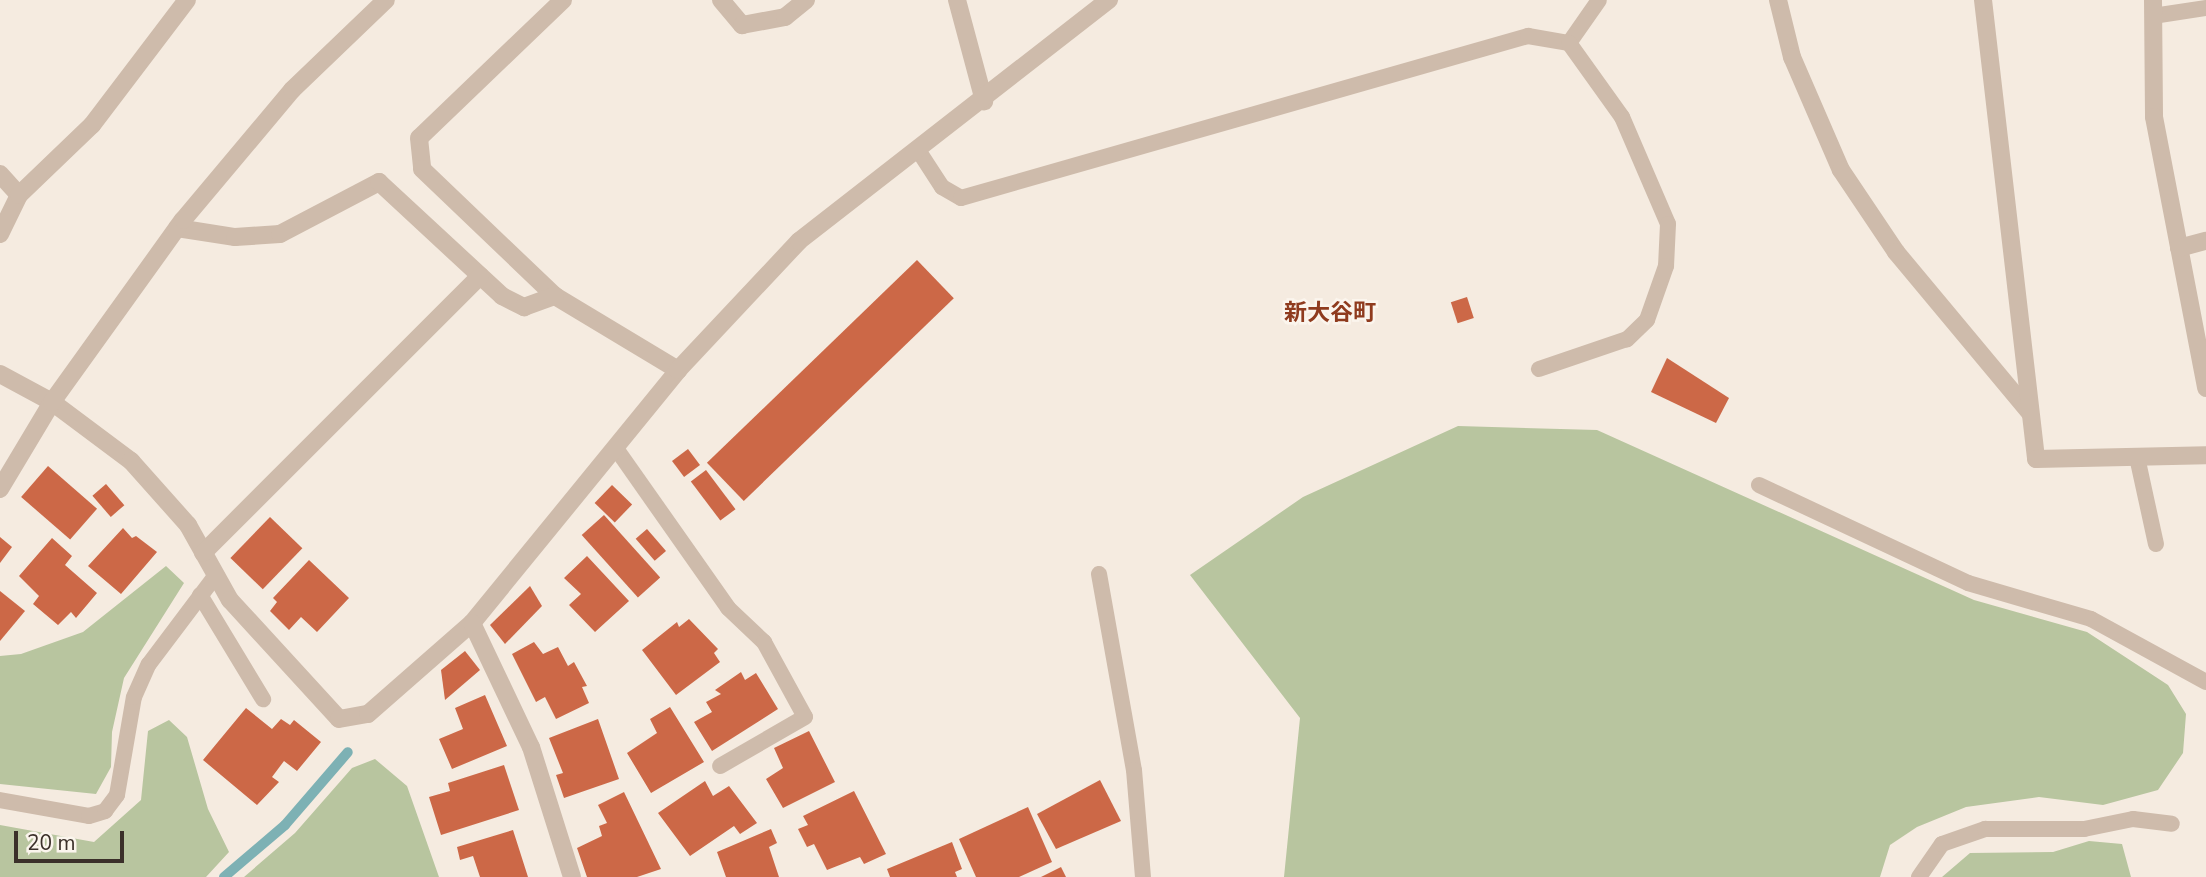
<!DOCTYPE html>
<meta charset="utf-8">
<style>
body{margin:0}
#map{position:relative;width:2206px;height:877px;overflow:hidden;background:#f5ebe0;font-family:"Nunito Sans","Noto Sans JP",sans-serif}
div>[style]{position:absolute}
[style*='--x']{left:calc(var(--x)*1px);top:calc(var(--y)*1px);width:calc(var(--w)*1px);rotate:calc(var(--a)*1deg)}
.green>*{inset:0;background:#b8c59f}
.stream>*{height:10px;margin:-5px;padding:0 5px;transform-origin:5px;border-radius:5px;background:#7db1b4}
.building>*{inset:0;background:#cc6847;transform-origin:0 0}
.service>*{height:16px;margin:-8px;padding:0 8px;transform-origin:8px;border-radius:8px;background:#cebbab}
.minor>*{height:18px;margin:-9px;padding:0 9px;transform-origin:9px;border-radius:9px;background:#cebbab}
span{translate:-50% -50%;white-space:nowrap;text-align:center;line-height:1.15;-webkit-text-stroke:5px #fbf5ed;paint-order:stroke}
.quarter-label{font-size:23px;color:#8f3b1e;font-weight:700}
.scale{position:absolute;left:14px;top:831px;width:110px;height:32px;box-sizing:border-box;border:4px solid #3b302a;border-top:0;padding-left:9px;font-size:21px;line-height:24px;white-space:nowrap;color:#3b302a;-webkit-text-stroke:5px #fbf5ed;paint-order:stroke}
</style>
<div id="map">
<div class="green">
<div style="clip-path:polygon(1458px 426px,1597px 430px,1974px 600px,2087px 632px,2168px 685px,2186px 714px,2183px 753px,2158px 790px,2103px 805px,2039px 797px,1966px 807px,1917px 827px,1890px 845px,1880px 877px,1284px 877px,1300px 718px,1190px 575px,1303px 497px)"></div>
<div style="clip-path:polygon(166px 566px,184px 583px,124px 678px,112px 732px,111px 767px,96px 794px,0 784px,0 656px,21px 654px,83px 632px)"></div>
<div style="clip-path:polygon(169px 720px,187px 737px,208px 809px,229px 852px,206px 877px,0 877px,0 825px,94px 842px,141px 800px,148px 731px)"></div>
<div style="clip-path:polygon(375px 759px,407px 786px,439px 877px,244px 877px,295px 833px,352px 768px)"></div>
<div style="clip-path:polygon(2089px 841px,2122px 844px,2131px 877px,1942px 877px,1970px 853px,2053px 852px)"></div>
</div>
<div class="stream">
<div style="--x:224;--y:877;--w:80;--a:-40.4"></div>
<div style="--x:285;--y:825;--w:96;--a:-49.2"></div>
</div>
<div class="building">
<div style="left:917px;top:260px;width:53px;height:292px;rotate:46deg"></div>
<div style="left:1467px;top:297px;width:22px;height:17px;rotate:72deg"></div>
<div style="clip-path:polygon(1667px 358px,1729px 398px,1716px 423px,1651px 392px)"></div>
<div style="left:688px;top:449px;width:20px;height:20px;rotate:53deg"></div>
<div style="left:48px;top:466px;width:65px;height:41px;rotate:41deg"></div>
<div style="left:706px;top:470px;width:49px;height:19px;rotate:53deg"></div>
<div style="left:106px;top:484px;width:28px;height:18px;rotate:49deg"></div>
<div style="left:612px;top:485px;width:28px;height:25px;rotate:44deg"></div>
<div style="left:604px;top:515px;width:84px;height:30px;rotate:48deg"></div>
<div style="left:270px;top:517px;width:45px;height:57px;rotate:44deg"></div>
<div style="clip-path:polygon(123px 528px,132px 538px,136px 536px,157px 552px,121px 594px,88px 566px)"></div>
<div style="left:647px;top:529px;width:29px;height:15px;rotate:49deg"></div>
<div style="clip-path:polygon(0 537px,12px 547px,0 563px)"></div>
<div style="clip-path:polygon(52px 538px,72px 556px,65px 565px,97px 593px,76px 618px,71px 612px,58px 625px,33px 604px,39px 596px,19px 576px)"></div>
<div style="clip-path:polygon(587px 556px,629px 601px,595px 632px,569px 605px,581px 594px,564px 578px)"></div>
<div style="clip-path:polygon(309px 560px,349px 598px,317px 632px,301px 617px,289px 630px,270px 611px,277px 602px,273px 598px)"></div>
<div style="clip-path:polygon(530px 586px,542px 606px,505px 644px,490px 625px)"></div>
<div style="clip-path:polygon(0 591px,25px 611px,0 641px)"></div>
<div style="clip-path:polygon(689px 619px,718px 649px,714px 653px,720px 662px,676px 695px,642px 650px,677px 622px,679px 627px)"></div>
<div style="clip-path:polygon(534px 642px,543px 654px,558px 647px,568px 666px,574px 662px,587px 686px,582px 687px,589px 703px,556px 719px,545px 697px,536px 702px,512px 654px)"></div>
<div style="clip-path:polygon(465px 651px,480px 670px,445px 700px,441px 670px)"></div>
<div style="clip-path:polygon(741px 672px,745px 680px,756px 673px,778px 709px,712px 751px,694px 722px,712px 712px,706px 702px,721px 694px,715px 690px)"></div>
<div style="clip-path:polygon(485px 695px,507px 746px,452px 769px,439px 739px,463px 729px,455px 708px)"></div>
<div style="clip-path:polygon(670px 707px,704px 762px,651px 793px,627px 753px,657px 733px,650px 719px)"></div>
<div style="clip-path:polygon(246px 708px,272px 729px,281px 719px,290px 725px,294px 720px,321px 742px,297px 771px,284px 761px,272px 777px,279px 782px,257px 805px,203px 760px)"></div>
<div style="clip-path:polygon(598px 719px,619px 779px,564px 798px,556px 775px,563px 773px,549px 738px)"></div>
<div style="clip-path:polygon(809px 731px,835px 782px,783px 808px,766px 779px,783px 768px,774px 748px)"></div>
<div style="clip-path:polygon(504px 765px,519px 810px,441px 835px,429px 797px,450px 791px,448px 783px)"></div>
<div style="clip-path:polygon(1100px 780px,1121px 821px,1056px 849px,1037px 814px)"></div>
<div style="clip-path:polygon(705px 781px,713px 796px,729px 786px,757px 823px,740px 834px,734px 826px,690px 856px,658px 813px)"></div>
<div style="clip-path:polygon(854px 791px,886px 854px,864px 864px,860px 857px,827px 870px,814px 844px,807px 847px,798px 829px,808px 825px,803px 816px)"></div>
<div style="clip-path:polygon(624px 792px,661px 869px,637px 877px,587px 877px,577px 848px,602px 836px,599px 826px,607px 823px,598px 805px)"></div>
<div style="clip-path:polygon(1028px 807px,1052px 862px,1019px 877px,976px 877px,959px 839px)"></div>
<div style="clip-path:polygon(771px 829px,777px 843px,769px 847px,779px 877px,726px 877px,717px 852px)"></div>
<div style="clip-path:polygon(513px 830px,528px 877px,480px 877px,473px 856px,460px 860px,457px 847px)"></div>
<div style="clip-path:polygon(952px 842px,962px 869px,955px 872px,957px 877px,890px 877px,887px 869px)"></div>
<div style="clip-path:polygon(1061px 867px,1066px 877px,1041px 877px)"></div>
</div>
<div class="service">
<div style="--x:2153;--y:16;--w:54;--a:-8.6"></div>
<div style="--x:1569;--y:43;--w:52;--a:-55.1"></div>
<div style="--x:918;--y:150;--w:44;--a:57"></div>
<div style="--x:942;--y:187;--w:22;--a:30"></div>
<div style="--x:961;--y:198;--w:590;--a:-15.95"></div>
<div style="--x:1528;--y:36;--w:42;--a:9.7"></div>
<div style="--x:1569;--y:43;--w:91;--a:54.4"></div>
<div style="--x:1622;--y:117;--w:116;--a:66.7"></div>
<div style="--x:1668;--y:224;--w:42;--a:92.7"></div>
<div style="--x:1666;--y:266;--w:57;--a:109.4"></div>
<div style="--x:1647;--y:320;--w:28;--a:136"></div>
<div style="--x:1627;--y:339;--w:93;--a:161.2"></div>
<div style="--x:615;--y:447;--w:197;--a:54.9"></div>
<div style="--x:728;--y:608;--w:50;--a:43.4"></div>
<div style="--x:764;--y:642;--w:85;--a:61.3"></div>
<div style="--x:805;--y:717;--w:98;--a:150"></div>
<div style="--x:2137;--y:457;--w:89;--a:77.7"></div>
<div style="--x:1759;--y:485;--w:231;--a:25.1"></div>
<div style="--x:1968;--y:583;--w:128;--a:16.3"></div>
<div style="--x:2091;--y:619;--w:131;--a:28.7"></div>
<div style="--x:1099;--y:574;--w:199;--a:79.9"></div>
<div style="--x:1134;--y:770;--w:107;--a:85.2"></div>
<div style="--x:200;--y:595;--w:122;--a:58.8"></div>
<div style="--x:0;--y:800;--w:90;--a:10.2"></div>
<div style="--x:89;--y:816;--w:17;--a:-17"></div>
<div style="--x:105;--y:811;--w:20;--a:-53"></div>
<div style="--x:117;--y:795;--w:99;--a:-80.2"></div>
<div style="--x:134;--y:697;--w:36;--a:-66"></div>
<div style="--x:149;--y:664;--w:111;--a:-53"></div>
<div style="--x:1919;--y:877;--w:40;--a:-55.1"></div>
<div style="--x:1942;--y:844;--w:46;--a:-19.2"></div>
<div style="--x:1985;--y:829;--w:99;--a:0"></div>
<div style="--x:2084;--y:829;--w:50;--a:-11.5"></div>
<div style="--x:2133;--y:819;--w:39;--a:7"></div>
</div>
<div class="minor">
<div style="--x:563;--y:0;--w:199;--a:136.2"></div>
<div style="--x:419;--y:138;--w:31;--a:84"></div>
<div style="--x:422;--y:169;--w:184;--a:43.7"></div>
<div style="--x:555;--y:296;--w:144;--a:31"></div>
<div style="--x:721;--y:0;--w:33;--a:50"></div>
<div style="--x:742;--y:25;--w:44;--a:-10.5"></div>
<div style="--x:785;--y:17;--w:27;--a:-39"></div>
<div style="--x:957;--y:0;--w:105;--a:75"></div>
<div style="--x:1778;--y:0;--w:59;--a:76.2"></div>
<div style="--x:1792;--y:57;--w:123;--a:66.6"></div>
<div style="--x:1841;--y:170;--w:99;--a:56.1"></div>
<div style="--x:1896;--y:252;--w:209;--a:50.2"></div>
<div style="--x:1983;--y:0;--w:462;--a:83.4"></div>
<div style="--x:2036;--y:459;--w:170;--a:-1.3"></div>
<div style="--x:2153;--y:0;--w:117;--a:89.5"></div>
<div style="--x:2154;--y:117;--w:276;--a:79.1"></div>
<div style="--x:0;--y:174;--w:28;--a:48"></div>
<div style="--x:177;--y:228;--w:59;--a:8.8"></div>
<div style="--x:235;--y:237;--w:45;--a:-3.8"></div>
<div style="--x:280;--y:234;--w:112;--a:-27.7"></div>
<div style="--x:379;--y:182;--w:168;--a:42.8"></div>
<div style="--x:502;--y:296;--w:25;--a:27"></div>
<div style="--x:524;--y:307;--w:33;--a:-20"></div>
<div style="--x:0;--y:234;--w:43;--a:-64"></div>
<div style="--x:19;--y:195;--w:101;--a:-43.8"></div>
<div style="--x:92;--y:125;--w:157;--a:-52.8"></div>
<div style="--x:2179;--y:248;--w:28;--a:-15"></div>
<div style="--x:0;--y:374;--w:59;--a:28.3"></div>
<div style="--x:52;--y:402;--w:99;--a:36.8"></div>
<div style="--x:131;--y:461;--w:86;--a:48.3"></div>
<div style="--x:188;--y:525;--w:86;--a:60.8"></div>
<div style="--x:230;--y:600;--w:161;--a:47.5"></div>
<div style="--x:339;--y:719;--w:29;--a:-10"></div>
<div style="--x:368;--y:714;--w:138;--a:-41.2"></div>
<div style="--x:472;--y:623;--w:326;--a:-50.8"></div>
<div style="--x:678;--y:370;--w:177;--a:-46.8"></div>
<div style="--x:799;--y:241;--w:393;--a:-37.9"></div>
<div style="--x:0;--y:489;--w:101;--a:-59.1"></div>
<div style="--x:52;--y:402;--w:224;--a:-54.3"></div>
<div style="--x:183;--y:220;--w:170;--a:-50"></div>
<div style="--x:292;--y:90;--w:130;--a:-43.8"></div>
<div style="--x:203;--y:553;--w:392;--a:-45"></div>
<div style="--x:472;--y:623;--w:137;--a:64.6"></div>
<div style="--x:531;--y:747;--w:136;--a:72.5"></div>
</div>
<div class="quarter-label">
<span style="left:1330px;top:313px">新大谷町</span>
</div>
<div class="scale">20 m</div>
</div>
